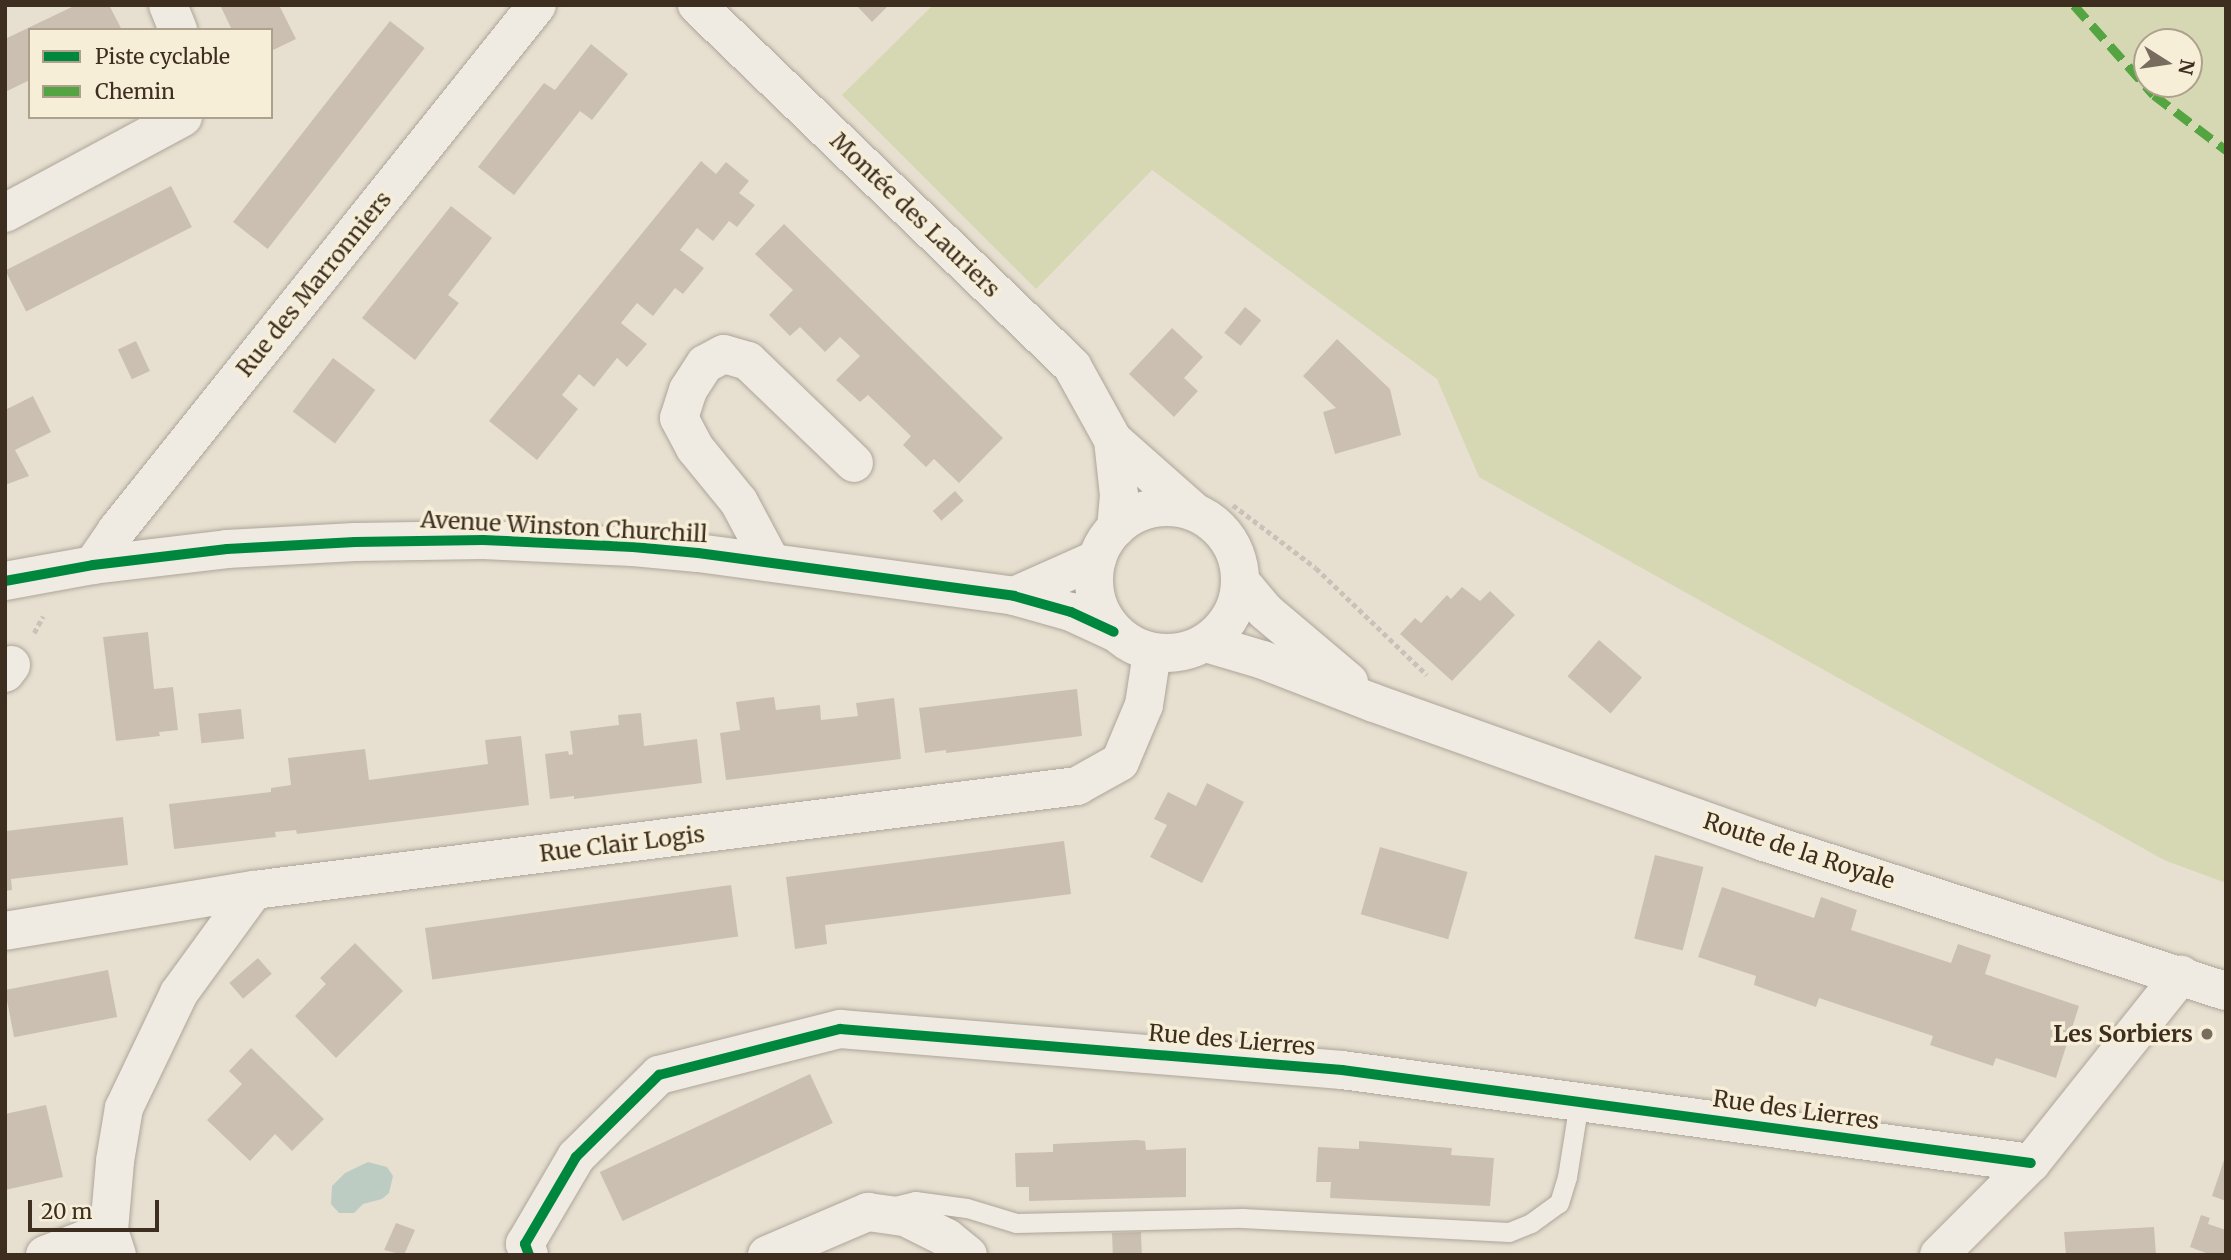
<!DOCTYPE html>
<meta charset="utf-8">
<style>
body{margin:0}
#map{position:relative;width:2231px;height:1260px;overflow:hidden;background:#e7e0d1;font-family:Merriweather,serif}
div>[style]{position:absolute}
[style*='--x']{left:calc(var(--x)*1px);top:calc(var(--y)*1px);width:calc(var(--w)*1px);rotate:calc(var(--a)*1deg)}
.green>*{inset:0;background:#d6d7b3}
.water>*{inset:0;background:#bcccc2}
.building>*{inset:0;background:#cbbfb2;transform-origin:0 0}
.path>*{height:4.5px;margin-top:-2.25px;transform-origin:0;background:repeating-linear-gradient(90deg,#c8c2b9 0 5px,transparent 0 8.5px)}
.roads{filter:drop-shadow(0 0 2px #ada599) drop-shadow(0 0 2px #ada599)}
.service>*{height:19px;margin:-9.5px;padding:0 9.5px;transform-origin:9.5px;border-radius:9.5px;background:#efebe3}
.minor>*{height:38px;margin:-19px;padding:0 19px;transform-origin:19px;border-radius:19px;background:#efebe3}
.secondary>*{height:38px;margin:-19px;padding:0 19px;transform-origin:19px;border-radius:19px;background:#efebe3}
.secondary>.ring{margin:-19px;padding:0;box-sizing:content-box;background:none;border:38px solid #efebe3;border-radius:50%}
.quiet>*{height:9px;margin-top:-4.5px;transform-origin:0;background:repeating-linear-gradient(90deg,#54a441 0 18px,transparent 0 27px)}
.cycleway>*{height:10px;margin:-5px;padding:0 5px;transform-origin:5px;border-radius:5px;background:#00873e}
.dots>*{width:19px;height:19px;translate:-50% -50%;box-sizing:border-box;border:4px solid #f7eed8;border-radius:50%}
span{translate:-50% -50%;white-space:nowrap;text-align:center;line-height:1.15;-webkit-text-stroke:7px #f7eed8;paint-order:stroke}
.street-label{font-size:23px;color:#3d2e20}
.poi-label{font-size:23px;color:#3d2e20;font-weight:700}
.right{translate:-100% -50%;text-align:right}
.frame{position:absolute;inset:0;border:7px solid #3d2e20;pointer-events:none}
.legend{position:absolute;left:28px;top:28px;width:245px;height:91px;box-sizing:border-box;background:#f7eed8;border:2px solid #ada18e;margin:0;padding:9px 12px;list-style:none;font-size:21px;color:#3d2e20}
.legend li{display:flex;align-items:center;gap:14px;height:35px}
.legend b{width:35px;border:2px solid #ada18e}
.north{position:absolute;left:2133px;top:28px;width:70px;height:70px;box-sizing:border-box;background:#f7eed8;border:2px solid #ada18e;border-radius:50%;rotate:102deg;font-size:19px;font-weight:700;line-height:28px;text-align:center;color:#3d2e20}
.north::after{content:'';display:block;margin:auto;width:24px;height:32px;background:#786c5e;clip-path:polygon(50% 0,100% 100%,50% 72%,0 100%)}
.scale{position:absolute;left:28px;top:1200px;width:131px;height:32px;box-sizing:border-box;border:4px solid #3d2e20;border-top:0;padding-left:9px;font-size:21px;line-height:24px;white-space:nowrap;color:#3d2e20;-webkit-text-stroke:5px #f7eed8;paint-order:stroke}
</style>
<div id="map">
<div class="green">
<div style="clip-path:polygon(evenodd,933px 5px,2226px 5px,2226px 883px,2164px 860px,1479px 477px,1437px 379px,1152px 170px,1036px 289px,842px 95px,933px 5px,2147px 42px,2189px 42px,2189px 84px,2147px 84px,2147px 42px)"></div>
</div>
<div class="water">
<div style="clip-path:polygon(368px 1162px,387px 1167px,393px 1176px,389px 1193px,382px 1199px,363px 1204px,354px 1213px,339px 1213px,331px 1204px,332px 1186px,345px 1173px)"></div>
</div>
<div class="building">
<div style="clip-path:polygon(76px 5px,109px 5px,122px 30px,30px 30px,30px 80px,5px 92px,5px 39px)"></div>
<div style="clip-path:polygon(220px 5px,279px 5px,296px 39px,271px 51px,271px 30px,232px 30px)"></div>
<div style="clip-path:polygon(856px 5px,889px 5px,872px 22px)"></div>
<div style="left:390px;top:21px;width:44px;height:255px;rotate:38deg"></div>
<div style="clip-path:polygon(591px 44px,628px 74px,592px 120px,580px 111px,514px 195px,478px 167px,544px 83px,555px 90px)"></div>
<div style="clip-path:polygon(701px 161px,716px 174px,726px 162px,749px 181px,739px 193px,755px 205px,737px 227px,729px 221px,713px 241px,697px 228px,680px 250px,704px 268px,683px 294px,675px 288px,653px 316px,637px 303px,621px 323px,647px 344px,627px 367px,617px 358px,594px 387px,579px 374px,562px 395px,578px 409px,537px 460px,489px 421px)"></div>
<div style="left:171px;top:186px;width:46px;height:186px;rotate:63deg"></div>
<div style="clip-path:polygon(451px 206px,492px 238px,448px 295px,459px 303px,415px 360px,362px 318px)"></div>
<div style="clip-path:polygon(784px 224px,1003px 438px,959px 483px,934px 459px,926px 467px,903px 445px,911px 436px,868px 395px,860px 402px,836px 380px,860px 356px,840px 337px,825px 352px,800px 327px,790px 336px,769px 315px,793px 290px,755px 254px)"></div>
<div style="left:1245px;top:307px;width:21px;height:33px;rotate:39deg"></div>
<div style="clip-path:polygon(1172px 328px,1203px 357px,1184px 378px,1198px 391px,1174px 417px,1129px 374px)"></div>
<div style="clip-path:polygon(1337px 339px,1390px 389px,1401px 435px,1335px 454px,1323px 412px,1336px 408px,1303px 376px)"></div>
<div style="left:136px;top:341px;width:33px;height:20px;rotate:65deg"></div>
<div style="left:333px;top:358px;width:53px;height:67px;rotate:37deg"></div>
<div style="clip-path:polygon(33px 396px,51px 432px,15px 450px,29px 476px,5px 485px,5px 410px)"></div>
<div style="left:955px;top:491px;width:13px;height:30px;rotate:48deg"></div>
<div style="clip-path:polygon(1462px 587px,1480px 601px,1490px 591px,1515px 615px,1452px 681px,1400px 634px,1415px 618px,1421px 623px,1447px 595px,1451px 599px)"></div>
<div style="clip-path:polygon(148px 632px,154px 689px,173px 687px,178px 730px,159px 732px,160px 736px,116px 741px,103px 637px)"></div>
<div style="left:1599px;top:640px;width:57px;height:48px;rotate:41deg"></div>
<div style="clip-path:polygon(1077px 689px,1082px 736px,946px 753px,946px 750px,925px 753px,919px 708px)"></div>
<div style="clip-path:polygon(774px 697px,776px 710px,820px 705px,821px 720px,858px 716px,856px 703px,894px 698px,901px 759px,726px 780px,720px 733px,740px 730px,736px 702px)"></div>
<div style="left:241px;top:709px;width:30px;height:43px;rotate:84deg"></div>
<div style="clip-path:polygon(641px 713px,644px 746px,697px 739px,702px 783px,574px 799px,574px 796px,550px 799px,545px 754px,568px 751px,569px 755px,573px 754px,570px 731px,619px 725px,618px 715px)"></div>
<div style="clip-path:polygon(521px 736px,529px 805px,297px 834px,296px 830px,275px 832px,276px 837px,174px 849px,169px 804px,271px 792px,271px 788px,291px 785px,288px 758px,365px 749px,369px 780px,488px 764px,485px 740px)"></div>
<div style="clip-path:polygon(1207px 783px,1244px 802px,1202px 883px,1150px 857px,1167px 825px,1154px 819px,1168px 792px,1196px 806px)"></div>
<div style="clip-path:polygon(123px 817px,128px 865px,11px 879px,12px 890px,5px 891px,6px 831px)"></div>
<div style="clip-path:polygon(1064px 841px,1071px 894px,825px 925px,827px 944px,795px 949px,786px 877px)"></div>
<div style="left:1380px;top:847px;width:91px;height:70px;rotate:16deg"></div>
<div style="left:1655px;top:855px;width:50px;height:86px;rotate:14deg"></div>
<div style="left:731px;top:885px;width:52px;height:309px;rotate:82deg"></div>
<div style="clip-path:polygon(1722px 887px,1814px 918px,1821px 897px,1857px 910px,1851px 930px,1951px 963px,1958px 944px,1991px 955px,1985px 974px,2079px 1006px,2056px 1078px,1996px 1058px,1993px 1066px,1930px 1045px,1933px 1036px,1819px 998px,1816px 1007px,1754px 985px,1756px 976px,1698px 957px)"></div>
<div style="clip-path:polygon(355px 943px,403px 991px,336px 1058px,295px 1016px,326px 984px,320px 978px)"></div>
<div style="left:258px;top:958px;width:21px;height:38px;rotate:49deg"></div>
<div style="left:108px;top:970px;width:48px;height:105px;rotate:79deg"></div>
<div style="clip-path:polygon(251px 1048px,324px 1119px,292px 1151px,275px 1134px,250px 1161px,207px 1120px,242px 1084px,229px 1071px)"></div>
<div style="left:810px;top:1074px;width:54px;height:232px;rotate:65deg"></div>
<div style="clip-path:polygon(46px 1105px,63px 1177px,5px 1190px,5px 1114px)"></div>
<div style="clip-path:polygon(1137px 1140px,1145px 1141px,1146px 1150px,1186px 1148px,1186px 1197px,1029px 1201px,1029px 1187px,1016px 1187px,1015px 1153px,1053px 1152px,1053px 1144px)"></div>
<div style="clip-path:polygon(1359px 1141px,1452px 1148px,1451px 1155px,1494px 1158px,1490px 1206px,1330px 1198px,1331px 1182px,1316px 1182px,1318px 1147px,1359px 1149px)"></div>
<div style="clip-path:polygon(2225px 1157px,2226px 1157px,2226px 1201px,2212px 1196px)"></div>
<div style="clip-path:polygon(2201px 1215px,2210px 1218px,2208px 1224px,2226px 1230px,2226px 1255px,2211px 1255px,2190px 1247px)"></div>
<div style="clip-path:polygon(396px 1223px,415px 1230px,404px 1255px,384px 1250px)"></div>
<div style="clip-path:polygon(2154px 1227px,2156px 1255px,2066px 1255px,2064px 1232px)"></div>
<div style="left:1141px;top:1232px;width:23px;height:29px;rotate:88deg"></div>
</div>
<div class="path">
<div style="--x:1233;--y:505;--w:104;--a:37.2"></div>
<div style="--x:1316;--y:568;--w:154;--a:43.9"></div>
<div style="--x:34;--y:633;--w:19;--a:-62"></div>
</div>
<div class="roads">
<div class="service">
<div style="--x:891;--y:1207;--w:25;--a:-14"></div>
<div style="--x:915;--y:1201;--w:52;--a:7.7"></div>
<div style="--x:967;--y:1208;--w:51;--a:17"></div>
<div style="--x:1016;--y:1223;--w:226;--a:-1.3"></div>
<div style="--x:1242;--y:1218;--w:267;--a:3"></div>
<div style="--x:1509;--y:1232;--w:24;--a:-22"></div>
<div style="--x:1531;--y:1223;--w:34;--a:-36"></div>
<div style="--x:1559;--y:1203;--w:27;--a:-73"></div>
<div style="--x:1567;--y:1177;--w:76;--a:-80.9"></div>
</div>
<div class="minor">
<div style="--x:168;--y:5;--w:27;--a:68"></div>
<div style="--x:697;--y:5;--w:521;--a:43.91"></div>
<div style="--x:1072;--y:366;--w:85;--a:61"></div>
<div style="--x:1113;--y:440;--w:106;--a:41.5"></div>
<div style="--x:5;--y:213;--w:202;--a:-28.3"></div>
<div style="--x:1113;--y:440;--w:55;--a:83.8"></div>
<div style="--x:1119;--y:495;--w:33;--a:95"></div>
<div style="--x:771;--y:562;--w:68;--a:-118.1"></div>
<div style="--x:739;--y:502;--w:70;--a:-129.2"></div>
<div style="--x:695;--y:448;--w:34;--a:-118"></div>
<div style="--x:679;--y:418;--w:29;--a:-72"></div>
<div style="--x:688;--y:390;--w:31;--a:-57"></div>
<div style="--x:705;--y:364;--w:21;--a:-28"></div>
<div style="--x:724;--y:354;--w:25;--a:16"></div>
<div style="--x:748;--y:361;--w:147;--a:43.9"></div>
<div style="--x:93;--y:565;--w:42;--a:-55.6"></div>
<div style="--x:117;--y:530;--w:672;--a:-51.34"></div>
<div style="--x:5;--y:673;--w:10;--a:-53"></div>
<div style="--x:5;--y:931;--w:252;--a:-9.4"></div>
<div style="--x:254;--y:890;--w:830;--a:-7.2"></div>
<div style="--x:1077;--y:786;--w:49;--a:-29.2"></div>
<div style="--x:1120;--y:762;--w:62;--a:-67.2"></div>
<div style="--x:1144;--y:705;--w:53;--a:-81.3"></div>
<div style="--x:45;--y:1255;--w:69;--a:-21.3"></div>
<div style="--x:117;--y:1255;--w:26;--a:-108"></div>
<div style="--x:109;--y:1230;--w:69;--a:-85"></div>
<div style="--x:115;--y:1161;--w:54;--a:-80.4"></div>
<div style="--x:124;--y:1108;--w:127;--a:-64.4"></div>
<div style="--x:179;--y:993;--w:127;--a:-53.9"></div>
<div style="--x:529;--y:1255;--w:12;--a:-110"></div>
<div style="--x:525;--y:1244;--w:101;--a:-59.6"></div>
<div style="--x:576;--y:1157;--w:117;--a:-44.7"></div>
<div style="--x:659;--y:1075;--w:187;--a:-14.3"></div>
<div style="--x:840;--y:1029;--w:504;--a:4.67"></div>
<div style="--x:1342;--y:1070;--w:695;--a:7.69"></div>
<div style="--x:767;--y:1255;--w:110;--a:-23.1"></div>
<div style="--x:868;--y:1212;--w:37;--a:8"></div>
<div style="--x:905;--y:1217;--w:47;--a:26.6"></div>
<div style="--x:947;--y:1238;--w:27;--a:39"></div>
<div style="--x:1939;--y:1255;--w:130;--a:-45"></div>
<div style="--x:2031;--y:1163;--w:241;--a:-51.4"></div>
</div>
<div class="secondary">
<div class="ring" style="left:1094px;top:507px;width:108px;height:108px"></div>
<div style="--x:5;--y:581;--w:89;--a:-10.3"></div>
<div style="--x:93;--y:565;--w:135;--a:-6.8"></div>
<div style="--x:227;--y:549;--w:128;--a:-3.1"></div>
<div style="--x:355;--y:542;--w:128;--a:-0.9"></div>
<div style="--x:483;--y:540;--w:150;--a:2.7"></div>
<div style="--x:633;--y:547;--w:65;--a:5.3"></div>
<div style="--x:698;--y:553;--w:319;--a:7.7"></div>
<div style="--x:1014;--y:596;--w:59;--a:15.7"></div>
<div style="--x:1071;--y:612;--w:47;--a:24.9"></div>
<div style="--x:1240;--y:581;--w:39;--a:50"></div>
<div style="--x:1265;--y:611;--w:110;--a:40.2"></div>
<div style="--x:1014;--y:596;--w:91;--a:-24"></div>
<div style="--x:1206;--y:643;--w:59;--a:16.6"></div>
<div style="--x:1263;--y:660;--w:119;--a:21.2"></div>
<div style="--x:1374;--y:703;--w:414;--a:19.6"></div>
<div style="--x:1764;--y:842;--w:485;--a:17.9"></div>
</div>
</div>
<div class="quiet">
<div style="--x:2074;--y:5;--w:120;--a:48.4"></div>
<div style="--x:2154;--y:95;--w:91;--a:37.4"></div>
</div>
<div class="cycleway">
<div style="--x:5;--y:581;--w:89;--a:-10.3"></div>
<div style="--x:93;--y:565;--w:135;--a:-6.8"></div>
<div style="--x:227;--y:549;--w:128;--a:-3.1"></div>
<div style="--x:355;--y:542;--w:128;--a:-0.9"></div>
<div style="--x:483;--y:540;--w:150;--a:2.7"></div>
<div style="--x:633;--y:547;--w:65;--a:5.3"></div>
<div style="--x:698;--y:553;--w:319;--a:7.7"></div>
<div style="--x:1014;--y:596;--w:59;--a:15.7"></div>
<div style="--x:1071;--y:612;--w:47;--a:24.9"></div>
<div style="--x:529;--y:1255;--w:12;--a:-110"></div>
<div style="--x:525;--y:1244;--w:101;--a:-59.6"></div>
<div style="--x:576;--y:1157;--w:117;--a:-44.7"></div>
<div style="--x:659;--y:1075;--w:187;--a:-14.3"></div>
<div style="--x:840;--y:1029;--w:504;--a:4.67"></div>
<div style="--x:1342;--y:1070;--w:695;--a:7.69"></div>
</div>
<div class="dots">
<div style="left:2207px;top:1034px;background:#786c5e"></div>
</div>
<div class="street-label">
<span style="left:915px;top:215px;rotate:44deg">Montée des Lauriers</span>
<span style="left:314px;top:284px;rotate:-51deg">Rue des Marronniers</span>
<span style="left:564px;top:527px;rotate:3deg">Avenue Winston Churchill</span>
<span style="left:622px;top:844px;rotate:-7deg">Rue Clair Logis</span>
<span style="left:1799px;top:851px;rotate:18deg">Route de la Royale</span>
<span style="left:1232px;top:1040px;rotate:5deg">Rue des Lierres</span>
<span style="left:1796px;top:1110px;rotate:8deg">Rue des Lierres</span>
</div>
<div class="poi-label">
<span class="right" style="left:2193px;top:1034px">Les Sorbiers</span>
</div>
<div class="frame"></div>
<ul class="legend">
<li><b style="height:9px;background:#00873e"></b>Piste cyclable</li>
<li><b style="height:9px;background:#54a441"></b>Chemin</li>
</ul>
<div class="north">N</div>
<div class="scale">20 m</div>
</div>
